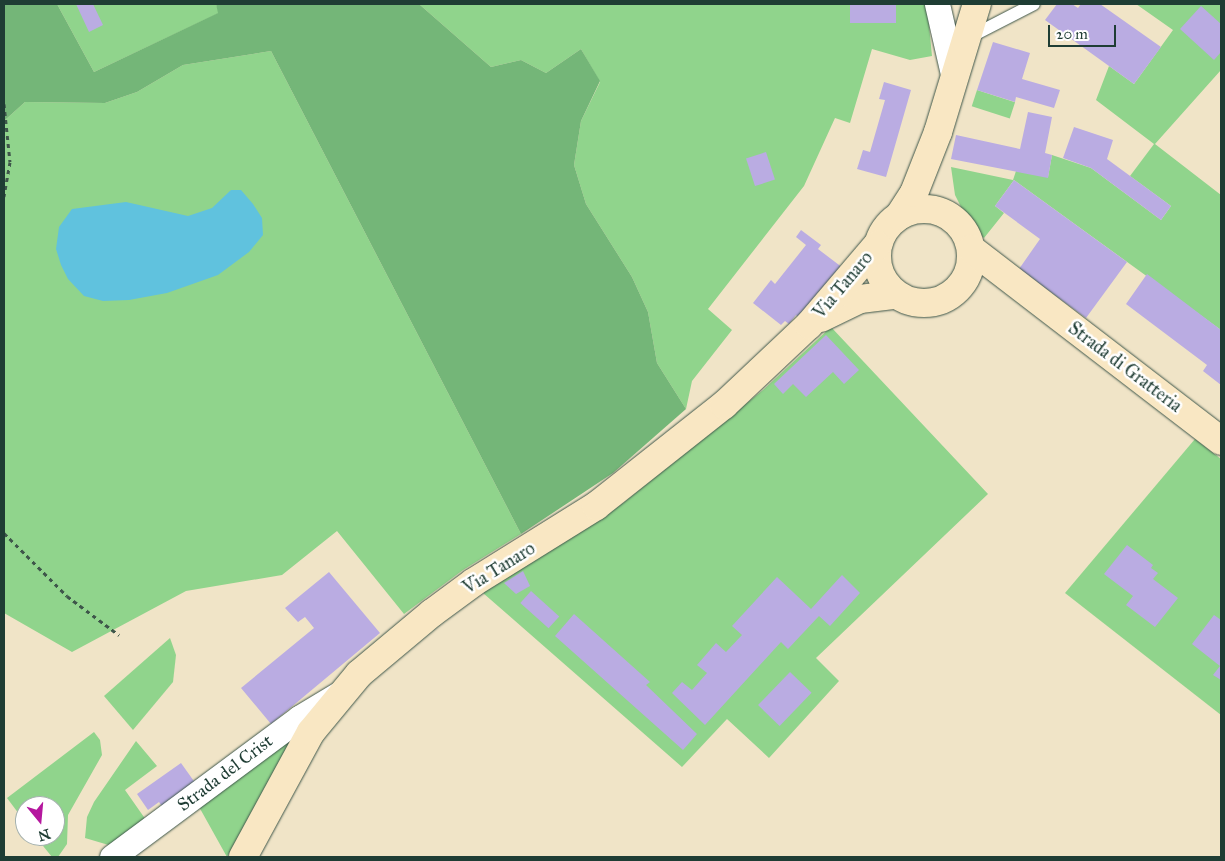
<!DOCTYPE html>
<style>
body{margin:0}
#map{position:relative;width:1225px;height:861px;overflow:hidden;background:#f0e4c7;font-family:"IM FELL Great Primer",serif}
div>[style]{position:absolute}
[style*='--x']{left:calc(var(--x)*1px);top:calc(var(--y)*1px);width:calc(var(--w)*1px);rotate:calc(var(--a)*1deg)}
.green>*{inset:0;background:#90d48c;transform-origin:0 0}
.forest>*{inset:0;background:#74b678}
.water>*{inset:0;background:#60c2de}
.building>*{inset:0;background:#baace2;transform-origin:0 0}
.path>*{height:3px;margin-top:-1.5px;transform-origin:0;background:repeating-linear-gradient(90deg,#3e564a 0 4px,transparent 0 8px)}
.roads{filter:drop-shadow(0 0 1px #3e564a) drop-shadow(0 0 1px #3e564a)}
.lane>*{height:12px;margin:-6px;padding:0 6px;transform-origin:6px;border-radius:6px;background:#fff}
.street>*{height:25px;margin:-12.5px;padding:0 12.5px;transform-origin:12.5px;border-radius:12.5px;background:#fff}
.secondary>*{height:28px;margin:-14px;padding:0 14px;transform-origin:14px;border-radius:14px;background:#f9e7c3}
.secondary>.ring{margin:-14px;padding:0;box-sizing:content-box;background:none;border:28px solid #f9e7c3;border-radius:50%}
span{translate:-50% -50%;white-space:nowrap;text-align:center;line-height:1.15;-webkit-text-stroke:5px #fff;paint-order:stroke}
.street-label{font-size:18px;color:#1f3d34}
.frame{position:absolute;inset:0;border:5px solid #1f3d34;pointer-events:none}
.north{position:absolute;left:15px;top:796px;width:50px;height:50px;box-sizing:border-box;background:#fff;border:1px solid #a5b1ae;border-radius:50%;rotate:163deg;font-size:14px;font-weight:700;line-height:20px;text-align:center;color:#1f3d34}
.north::after{content:'';display:block;margin:auto;width:18px;height:22px;background:#b5179e;clip-path:polygon(50% 0,100% 100%,50% 72%,0 100%)}
.scale{position:absolute;left:1048px;top:25px;width:68px;height:22px;box-sizing:border-box;border:2px solid #1f3d34;border-top:0;padding-left:6px;font-size:15px;line-height:18px;white-space:nowrap;color:#1f3d34;-webkit-text-stroke:4px #fff;paint-order:stroke}
</style>
<div id="map">
<div class="green">
<div style="clip-path:polygon(57px 4px,216px 4px,219px 13px,94px 72px)"></div>
<div style="clip-path:polygon(419px 4px,927px 4px,932px 56px,910px 60px,872px 49px,850px 123px,835px 118px,804px 186px,708px 309px,732px 330px,692px 381px,686px 409px,657px 363px,648px 312px,632px 277px,586px 204px,574px 165px,581px 121px,600px 82px,581px 49px,546px 73px,521px 60px,491px 67px)"></div>
<div style="clip-path:polygon(1136px 4px,1221px 4px,1221px 70px,1155px 144px,1221px 195px,1221px 330px,1014px 180px,995px 206px,1004px 213px,984px 238px,970px 225px,955px 195px,951px 167px,1013px 180px,1016px 171px,1048px 177px,1052px 155px,1091px 168px,1161px 220px,1171px 206px,1130px 176px,1154px 144px,1096px 100px,1109px 66px,1134px 84px,1173px 30px)"></div>
<div style="clip-path:polygon(271px 51px,521px 534px,463px 570px,404px 614px,337px 531px,282px 575px,186px 591px,72px 652px,4px 613px,4px 121px,25px 102px,105px 103px,137px 92px,183px 65px)"></div>
<div style="left:977px;top:90px;width:40px;height:17px;rotate:18deg"></div>
<div style="clip-path:polygon(831px 327px,988px 494px,816px 658px,839px 681px,769px 758px,727px 719px,682px 767px,483px 593px,623px 503px,763px 390px)"></div>
<div style="clip-path:polygon(1195px 439px,1221px 459px,1221px 715px,1065px 593px)"></div>
<div style="clip-path:polygon(170px 638px,176px 655px,173px 682px,133px 730px,104px 696px)"></div>
<div style="clip-path:polygon(302px 725px,282px 756px,227px 857px,198px 805px)"></div>
<div style="clip-path:polygon(94px 732px,100px 740px,102px 755px,68px 815px,67px 844px,58px 857px,52px 857px,35px 836px,55px 836px,55px 806px,25px 806px,25px 822px,7px 798px)"></div>
<div style="clip-path:polygon(136px 741px,157px 766px,125px 790px,146px 820px,112px 846px,85px 838px,87px 817px,94px 802px)"></div>
</div>
<div class="forest">
<div style="clip-path:polygon(4px 4px,57px 4px,94px 72px,218px 13px,216px 4px,419px 4px,491px 67px,521px 60px,546px 73px,581px 49px,600px 81px,581px 121px,574px 165px,586px 204px,632px 277px,648px 312px,657px 363px,686px 409px,613px 473px,521px 534px,271px 51px,183px 65px,137px 92px,105px 103px,25px 102px,4px 121px)"></div>
</div>
<div class="water">
<div style="clip-path:polygon(231px 190px,241px 190px,253px 204px,262px 218px,263px 235px,249px 252px,218px 275px,167px 293px,129px 300px,103px 301px,84px 296px,68px 279px,61px 265px,56px 249px,59px 227px,72px 209px,126px 202px,188px 216px,212px 208px)"></div>
</div>
<div class="building">
<div style="clip-path:polygon(76px 4px,93px 4px,103px 25px,89px 32px)"></div>
<div style="left:850px;top:4px;width:46px;height:19px"></div>
<div style="clip-path:polygon(1057px 4px,1072px 4px,1078px 8px,1081px 4px,1100px 4px,1161px 47px,1134px 84px,1045px 20px)"></div>
<div style="clip-path:polygon(1201px 6px,1221px 24px,1221px 52px,1214px 60px,1180px 29px)"></div>
<div style="clip-path:polygon(993px 42px,1030px 53px,1022px 79px,1060px 90px,1054px 108px,1016px 97px,1015px 102px,977px 90px)"></div>
<div style="clip-path:polygon(884px 82px,911px 90px,886px 177px,857px 169px,863px 150px,870px 152px,885px 100px,879px 99px)"></div>
<div style="clip-path:polygon(1028px 112px,1052px 117px,1045px 153px,1052px 155px,1048px 178px,951px 159px,956px 135px,1020px 149px)"></div>
<div style="clip-path:polygon(1074px 127px,1113px 140px,1107px 159px,1171px 206px,1161px 220px,1091px 168px,1063px 158px)"></div>
<div style="left:766px;top:152px;width:29px;height:21px;rotate:72deg"></div>
<div style="clip-path:polygon(1014px 180px,1127px 262px,1086px 318px,1019px 269px,1040px 239px,995px 206px)"></div>
<div style="clip-path:polygon(801px 230px,821px 245px,818px 249px,843px 268px,798px 317px,796px 315px,789px 324px,785px 321px,781px 325px,753px 303px,771px 280px,775px 284px,806px 245px,796px 237px)"></div>
<div style="clip-path:polygon(1147px 274px,1221px 330px,1221px 385px,1203px 371px,1207px 365px,1126px 304px)"></div>
<div style="clip-path:polygon(826px 335px,859px 370px,844px 384px,833px 372px,806px 397px,793px 384px,783px 394px,774px 384px)"></div>
<div style="clip-path:polygon(1127px 545px,1153px 565px,1151px 568px,1158px 573px,1153px 579px,1178px 598px,1155px 627px,1126px 605px,1133px 596px,1104px 574px)"></div>
<div style="clip-path:polygon(523px 571px,530px 586px,516px 594px,504px 583px)"></div>
<div style="clip-path:polygon(329px 572px,380px 633px,271px 724px,241px 688px,314px 628px,305px 617px,298px 622px,285px 608px)"></div>
<div style="clip-path:polygon(842px 575px,860px 593px,830px 626px,819px 616px,788px 649px,781px 642px,705px 725px,672px 693px,682px 682px,692px 690px,707px 673px,697px 665px,716px 643px,726px 652px,742px 635px,732px 626px,777px 577px,811px 609px)"></div>
<div style="left:531px;top:591px;width:38px;height:16px;rotate:42deg"></div>
<div style="clip-path:polygon(574px 614px,650px 682px,646px 685px,697px 734px,683px 750px,555px 636px)"></div>
<div style="clip-path:polygon(1214px 615px,1221px 620px,1221px 680px,1213px 675px,1220px 666px,1192px 644px)"></div>
<div style="left:790px;top:672px;width:30px;height:46px;rotate:44deg"></div>
<div style="clip-path:polygon(181px 763px,196px 784px,163px 808px,159px 802px,148px 810px,137px 794px)"></div>
</div>
<div class="path">
<div style="--x:4;--y:104;--w:58;--a:84.1"></div>
<div style="--x:10;--y:162;--w:35;--a:100"></div>
<div style="--x:4;--y:533;--w:89;--a:45"></div>
<div style="--x:67;--y:596;--w:65;--a:36.9"></div>
</div>
<div class="roads">
<div class="lane">
<div style="--x:968;--y:38;--w:74;--a:-27.3"></div>
</div>
<div class="street">
<div style="--x:937;--y:4;--w:72;--a:77.1"></div>
<div style="--x:112;--y:857;--w:233;--a:-36.6"></div>
<div style="--x:299;--y:718;--w:47;--a:-31"></div>
</div>
<div class="secondary">
<div class="ring" style="left:877px;top:209px;width:66px;height:66px"></div>
<div style="--x:899;--y:216;--w:27;--a:-57"></div>
<div style="--x:914;--y:193;--w:66;--a:-68.5"></div>
<div style="--x:938;--y:132;--w:134;--a:-73.1"></div>
<div style="--x:971;--y:249;--w:315;--a:37.5"></div>
<div style="--x:821;--y:318;--w:43;--a:-26"></div>
<div style="--x:860;--y:299;--w:35;--a:-7"></div>
<div style="--x:243;--y:857;--w:142;--a:-61.5"></div>
<div style="--x:311;--y:732;--w:75;--a:-50.4"></div>
<div style="--x:359;--y:674;--w:95;--a:-39.9"></div>
<div style="--x:432;--y:613;--w:52;--a:-36.4"></div>
<div style="--x:474;--y:582;--w:144;--a:-31.9"></div>
<div style="--x:596;--y:506;--w:163;--a:-38.3"></div>
<div style="--x:724;--y:405;--w:117;--a:-43.3"></div>
<div style="--x:809;--y:325;--w:105;--a:-49.6"></div>
</div>
</div>
<div class="street-label">
<span style="left:843px;top:285px;rotate:-50deg">Via Tanaro</span>
<span style="left:1125px;top:367px;rotate:37deg">Strada di Gratteria</span>
<span style="left:499px;top:568px;rotate:-32deg">Via Tanaro</span>
<span style="left:225px;top:773px;rotate:-37deg">Strada del Crist</span>
</div>
<div class="frame"></div>
<div class="north">N</div>
<div class="scale">20 m</div>
</div>
